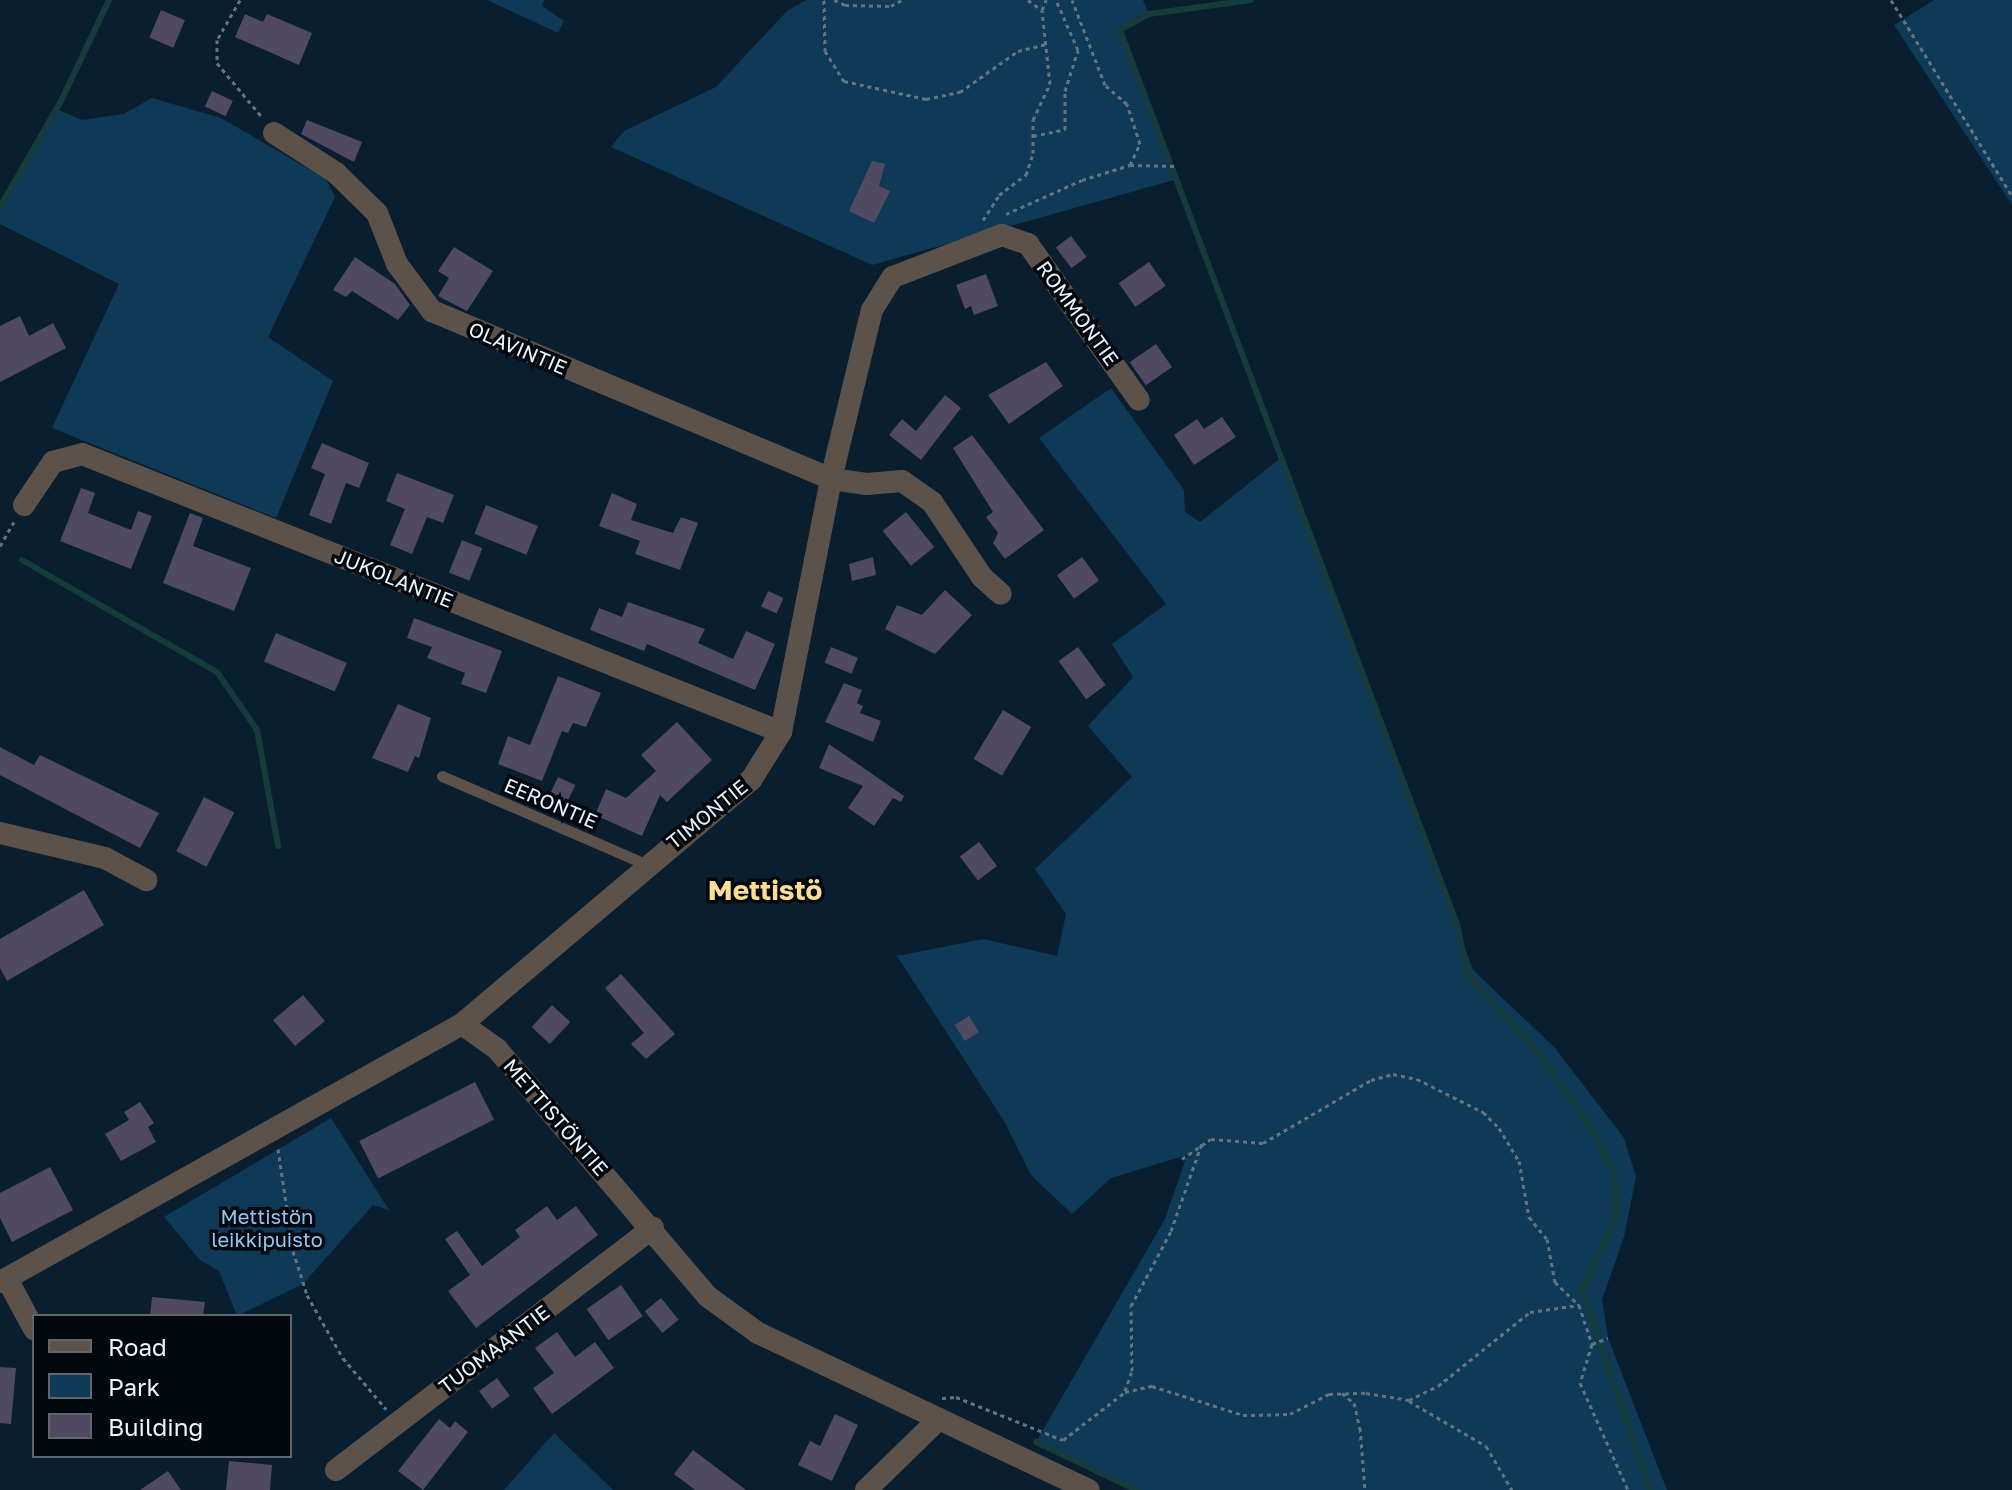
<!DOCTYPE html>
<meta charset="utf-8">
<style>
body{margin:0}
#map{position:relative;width:2012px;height:1490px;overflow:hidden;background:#091e2e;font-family:"Golos Text",sans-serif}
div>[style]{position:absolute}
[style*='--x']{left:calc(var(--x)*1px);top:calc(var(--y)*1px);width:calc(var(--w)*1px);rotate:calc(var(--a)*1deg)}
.green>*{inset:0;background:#0e3957}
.stream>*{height:6px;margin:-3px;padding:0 3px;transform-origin:3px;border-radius:3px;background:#153b3b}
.building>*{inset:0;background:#504962;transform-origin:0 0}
.path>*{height:3px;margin-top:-1.5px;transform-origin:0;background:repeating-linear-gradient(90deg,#647582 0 4px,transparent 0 8px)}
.service>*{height:11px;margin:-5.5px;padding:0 5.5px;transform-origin:5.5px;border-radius:5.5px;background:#5c524a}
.minor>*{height:22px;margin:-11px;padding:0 11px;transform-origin:11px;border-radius:11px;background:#5c524a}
span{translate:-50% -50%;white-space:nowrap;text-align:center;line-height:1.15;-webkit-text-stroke:7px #02080e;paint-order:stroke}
.street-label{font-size:20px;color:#eaf5fe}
.park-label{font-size:20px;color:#93c7f2}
.district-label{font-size:28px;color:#fddd92;font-weight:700}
.legend{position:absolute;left:32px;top:1314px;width:260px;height:144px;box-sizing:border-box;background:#02080e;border:2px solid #5f676e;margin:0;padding:10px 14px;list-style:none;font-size:24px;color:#eaf5fe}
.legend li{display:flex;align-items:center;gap:16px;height:40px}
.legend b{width:40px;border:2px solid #5f676e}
</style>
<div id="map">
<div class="green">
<div style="clip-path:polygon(487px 0,544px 0,542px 6px,564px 21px,558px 33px)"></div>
<div style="clip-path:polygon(806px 0,1143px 0,1149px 14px,1120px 31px,1174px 180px,872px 265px,611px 147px,624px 131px,716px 87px,787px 11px)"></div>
<div style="clip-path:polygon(1934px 0,2012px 0,2012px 205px,1894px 25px)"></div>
<div style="clip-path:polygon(152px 98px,221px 118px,326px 179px,335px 197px,268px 337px,333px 381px,276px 518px,52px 428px,119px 284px,0 224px,0 207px,56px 109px,82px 120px,124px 114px)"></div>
<div style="clip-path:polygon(1111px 388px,1184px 490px,1185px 512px,1200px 522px,1282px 457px,1473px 970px,1555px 1048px,1624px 1138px,1636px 1177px,1624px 1237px,1602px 1300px,1608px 1338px,1667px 1490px,1136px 1490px,1036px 1442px,1165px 1219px,1187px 1155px,1111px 1178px,1072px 1214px,1031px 1175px,1004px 1121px,897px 956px,983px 939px,1057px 956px,1066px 914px,1035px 869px,1132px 777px,1088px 726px,1133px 677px,1112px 644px,1166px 604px,1039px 438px)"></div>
<div style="clip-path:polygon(331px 1118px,389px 1210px,373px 1205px,303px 1284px,237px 1316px,219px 1271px,200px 1260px,164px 1217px)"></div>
<div style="clip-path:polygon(554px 1433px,613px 1490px,504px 1490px)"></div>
</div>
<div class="stream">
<div style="--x:1251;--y:0;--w:103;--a:172.2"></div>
<div style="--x:1149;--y:14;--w:33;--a:151"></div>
<div style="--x:1120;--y:30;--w:955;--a:69.35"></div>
<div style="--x:1457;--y:924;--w:53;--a:78.1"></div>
<div style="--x:1468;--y:976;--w:107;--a:47.7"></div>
<div style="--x:1540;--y:1055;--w:89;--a:55.1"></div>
<div style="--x:1591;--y:1128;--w:54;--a:63.4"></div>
<div style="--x:1615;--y:1176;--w:39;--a:87"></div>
<div style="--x:1617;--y:1215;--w:83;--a:115"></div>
<div style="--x:1582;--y:1290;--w:211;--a:71.2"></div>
<div style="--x:0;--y:207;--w:125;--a:-60.1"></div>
<div style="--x:62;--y:99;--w:110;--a:-64.6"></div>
<div style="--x:22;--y:560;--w:225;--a:29.9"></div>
<div style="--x:217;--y:672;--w:70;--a:55.4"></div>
<div style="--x:257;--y:730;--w:118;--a:79.7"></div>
<div style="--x:1036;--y:1442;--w:111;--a:25.6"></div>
</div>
<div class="building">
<div style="left:161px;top:10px;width:26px;height:30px;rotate:23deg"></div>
<div style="clip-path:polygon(245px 14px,263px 22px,267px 14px,312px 33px,299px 65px,235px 37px)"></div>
<div style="left:212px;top:91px;width:23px;height:17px;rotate:25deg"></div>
<div style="clip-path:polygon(307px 120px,362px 142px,354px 162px,301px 134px)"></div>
<div style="clip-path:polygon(872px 161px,885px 164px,879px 186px,890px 191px,874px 223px,849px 211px)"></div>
<div style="left:1071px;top:236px;width:26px;height:19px;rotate:53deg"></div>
<div style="clip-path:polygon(454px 247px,493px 271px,467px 311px,438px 296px,449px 278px,438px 271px)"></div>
<div style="clip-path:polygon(355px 257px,395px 284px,410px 305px,398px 320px,352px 291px,346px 297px,333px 290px)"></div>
<div style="left:1149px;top:262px;width:29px;height:37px;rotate:55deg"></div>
<div style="clip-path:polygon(986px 274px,998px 306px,974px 315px,971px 306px,965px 309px,956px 285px)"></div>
<div style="clip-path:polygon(20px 316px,29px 336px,53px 323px,66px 348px,0 382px,0 326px)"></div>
<div style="left:1156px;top:344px;width:28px;height:32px;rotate:55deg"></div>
<div style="clip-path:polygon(1046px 362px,1063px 386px,1009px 424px,988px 395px)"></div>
<div style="clip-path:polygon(945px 395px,961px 408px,921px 460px,889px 435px,902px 419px,916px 431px)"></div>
<div style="clip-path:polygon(1222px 417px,1236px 437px,1194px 465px,1174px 435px,1197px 419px,1204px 429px)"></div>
<div style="clip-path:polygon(972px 435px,1044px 530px,1005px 559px,993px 543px,998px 533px,986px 517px,993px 512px,953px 448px)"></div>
<div style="clip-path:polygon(322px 443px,369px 463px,359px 488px,346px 483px,331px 524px,309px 515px,325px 474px,311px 468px)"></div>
<div style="clip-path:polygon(397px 473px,454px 495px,443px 523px,427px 517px,412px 554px,390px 545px,405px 509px,386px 501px)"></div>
<div style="clip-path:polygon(81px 488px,95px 493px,88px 513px,131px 530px,138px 511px,152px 516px,131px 569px,60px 541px)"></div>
<div style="clip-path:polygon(612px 493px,637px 504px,631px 520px,673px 533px,681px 517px,698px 523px,680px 570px,635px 554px,640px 541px,599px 526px)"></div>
<div style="left:486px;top:505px;width:56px;height:31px;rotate:22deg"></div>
<div style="left:906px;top:512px;width:45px;height:30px;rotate:51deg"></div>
<div style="clip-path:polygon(190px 513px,203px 518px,193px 546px,251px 568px,234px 611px,163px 583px)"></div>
<div style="left:462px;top:540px;width:22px;height:35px;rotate:22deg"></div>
<div style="clip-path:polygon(873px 557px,876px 575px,852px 581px,849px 564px)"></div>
<div style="left:1082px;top:557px;width:29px;height:31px;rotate:54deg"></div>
<div style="clip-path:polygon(945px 590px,972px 615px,935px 654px,885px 629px,897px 605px,922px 615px)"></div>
<div style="left:768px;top:591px;width:17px;height:17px;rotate:24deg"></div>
<div style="clip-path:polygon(628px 602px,705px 629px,698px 643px,733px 659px,746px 631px,775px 644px,755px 690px,647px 644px,644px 651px,590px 630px,599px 608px,622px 617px)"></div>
<div style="clip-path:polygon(414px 618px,502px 651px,486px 693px,461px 684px,465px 673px,427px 658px,432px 647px,407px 638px)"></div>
<div style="left:276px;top:633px;width:77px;height:31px;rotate:23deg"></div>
<div style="left:831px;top:647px;width:29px;height:17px;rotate:22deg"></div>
<div style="left:1078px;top:647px;width:47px;height:24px;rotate:54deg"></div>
<div style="clip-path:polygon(558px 676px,601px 693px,586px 727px,573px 723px,568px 733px,562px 731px,542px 781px,498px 764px,508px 736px,530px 745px)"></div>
<div style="clip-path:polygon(844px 683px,862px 690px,857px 703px,863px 706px,860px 713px,881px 721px,873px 742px,825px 722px)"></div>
<div style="clip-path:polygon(398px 704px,431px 718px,419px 758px,415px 756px,408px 772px,372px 758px)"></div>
<div style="left:1003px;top:710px;width:33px;height:57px;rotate:31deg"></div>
<div style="clip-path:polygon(677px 722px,712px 760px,667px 802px,660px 795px,642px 836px,595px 815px,606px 789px,626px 798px,656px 771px,641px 755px)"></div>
<div style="clip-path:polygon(829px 744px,904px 796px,901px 802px,893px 798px,874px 826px,848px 808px,863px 786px,819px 768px)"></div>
<div style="clip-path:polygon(0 747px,34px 765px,40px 755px,159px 813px,140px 848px,0 775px)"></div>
<div style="left:558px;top:777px;width:19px;height:18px;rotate:25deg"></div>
<div style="left:204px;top:797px;width:34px;height:61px;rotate:27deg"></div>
<div style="left:979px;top:842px;width:30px;height:24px;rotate:53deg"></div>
<div style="clip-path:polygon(84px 890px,104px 925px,7px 981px,0 968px,0 939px)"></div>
<div style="clip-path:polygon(621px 974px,675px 1034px,646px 1059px,631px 1044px,644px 1033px,605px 988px)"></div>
<div style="left:303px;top:995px;width:34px;height:39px;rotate:50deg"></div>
<div style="left:552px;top:1005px;width:25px;height:30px;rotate:43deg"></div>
<div style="left:969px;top:1016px;width:19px;height:17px;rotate:58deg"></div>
<div style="left:475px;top:1082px;width:42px;height:130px;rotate:63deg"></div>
<div style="clip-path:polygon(140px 1102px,154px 1123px,148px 1127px,156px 1142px,121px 1161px,105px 1134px,129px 1120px,124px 1112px)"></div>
<div style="clip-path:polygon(50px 1167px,73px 1210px,12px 1242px,0 1218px,0 1193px)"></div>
<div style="clip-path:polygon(547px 1206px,557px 1220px,576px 1206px,598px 1235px,476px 1328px,448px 1291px,470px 1275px,445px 1239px,457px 1231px,482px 1266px,520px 1237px,515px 1230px)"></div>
<div style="left:621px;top:1285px;width:38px;height:42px;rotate:55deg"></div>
<div style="clip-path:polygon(152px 1297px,205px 1302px,203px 1316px,150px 1316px)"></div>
<div style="left:661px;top:1298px;width:28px;height:21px;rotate:51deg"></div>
<div style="clip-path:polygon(557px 1332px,575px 1357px,595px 1342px,614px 1368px,552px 1414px,533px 1388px,554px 1373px,535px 1348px)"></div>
<div style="clip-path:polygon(0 1367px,16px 1368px,11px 1424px,0 1423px)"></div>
<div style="left:497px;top:1378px;width:22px;height:22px;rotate:54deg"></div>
<div style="clip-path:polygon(835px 1414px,858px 1425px,832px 1481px,798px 1465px,810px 1441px,820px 1446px)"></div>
<div style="clip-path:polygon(439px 1419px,450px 1428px,455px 1421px,468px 1432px,423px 1490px,398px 1471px)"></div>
<div style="clip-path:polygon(693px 1450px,746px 1490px,695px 1490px,674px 1474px)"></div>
<div style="clip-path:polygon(229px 1461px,272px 1465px,270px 1490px,226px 1490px)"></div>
<div style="clip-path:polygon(168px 1471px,181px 1490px,140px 1490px)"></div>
</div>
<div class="path">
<div style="--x:240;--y:0;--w:46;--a:119.9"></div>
<div style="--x:217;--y:40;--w:23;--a:90"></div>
<div style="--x:217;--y:63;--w:70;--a:50.2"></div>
<div style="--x:824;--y:0;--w:51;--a:88.9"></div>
<div style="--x:825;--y:51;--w:36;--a:58"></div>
<div style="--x:844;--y:81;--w:84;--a:12.4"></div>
<div style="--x:926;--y:99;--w:35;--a:-12"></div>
<div style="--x:960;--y:92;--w:71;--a:-35.3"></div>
<div style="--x:1018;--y:51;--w:30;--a:-14"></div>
<div style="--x:834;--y:0;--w:12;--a:24"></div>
<div style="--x:845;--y:5;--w:46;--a:1.2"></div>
<div style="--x:891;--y:6;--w:13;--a:-29"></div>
<div style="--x:1028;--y:0;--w:17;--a:36"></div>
<div style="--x:1891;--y:0;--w:230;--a:58.3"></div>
<div style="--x:1033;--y:136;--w:33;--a:-12"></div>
<div style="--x:1065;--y:129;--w:38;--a:-90"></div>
<div style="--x:1065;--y:91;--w:43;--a:-72.4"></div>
<div style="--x:1078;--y:50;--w:55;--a:-113.7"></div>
<div style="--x:1130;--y:165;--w:45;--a:1.3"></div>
<div style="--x:1006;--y:214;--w:83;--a:-24.1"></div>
<div style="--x:1082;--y:180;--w:50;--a:-17.4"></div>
<div style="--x:1130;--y:165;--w:23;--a:-65"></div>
<div style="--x:1140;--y:144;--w:42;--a:-108"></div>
<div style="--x:1127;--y:104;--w:29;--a:-139"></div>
<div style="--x:1105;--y:85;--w:91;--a:-111.2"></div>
<div style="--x:983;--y:220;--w:30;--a:-57"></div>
<div style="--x:999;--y:195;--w:34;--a:-37"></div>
<div style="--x:1026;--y:175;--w:23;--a:-72"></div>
<div style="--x:1033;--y:153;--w:33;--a:-90"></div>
<div style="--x:1033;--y:120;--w:40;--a:-65"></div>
<div style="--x:1050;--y:84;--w:74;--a:-96.2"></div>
<div style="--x:1042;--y:10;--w:11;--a:-68"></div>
<div style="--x:0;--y:546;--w:28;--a:-60"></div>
<div style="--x:278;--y:1149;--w:103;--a:81.6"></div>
<div style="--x:293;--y:1251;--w:46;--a:72.3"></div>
<div style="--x:307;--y:1295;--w:73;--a:60.3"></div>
<div style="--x:343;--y:1358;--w:67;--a:49.9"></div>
<div style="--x:1182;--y:1159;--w:35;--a:-35"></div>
<div style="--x:1211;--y:1139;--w:52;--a:4.4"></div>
<div style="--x:1263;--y:1143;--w:125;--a:-30.3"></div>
<div style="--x:1371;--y:1080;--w:23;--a:-15"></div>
<div style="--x:1393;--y:1074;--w:25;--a:12"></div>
<div style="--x:1417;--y:1079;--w:74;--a:26.6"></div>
<div style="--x:1483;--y:1112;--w:23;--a:45"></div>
<div style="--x:1499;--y:1128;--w:39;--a:59"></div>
<div style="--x:1519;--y:1161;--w:57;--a:79.9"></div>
<div style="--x:1529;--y:1217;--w:28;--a:51"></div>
<div style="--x:1547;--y:1239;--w:44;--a:79.5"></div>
<div style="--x:1555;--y:1282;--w:33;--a:44"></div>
<div style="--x:1579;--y:1305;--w:41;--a:71.6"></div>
<div style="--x:1592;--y:1344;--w:17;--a:-21"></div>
<div style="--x:1592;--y:1344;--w:41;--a:107.1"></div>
<div style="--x:1580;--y:1383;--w:117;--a:65.8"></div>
<div style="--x:1125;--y:1391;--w:21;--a:-71"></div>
<div style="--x:1132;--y:1371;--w:65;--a:-90.9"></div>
<div style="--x:1131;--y:1306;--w:85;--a:-61.9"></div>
<div style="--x:1171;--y:1231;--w:93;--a:-70.6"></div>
<div style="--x:1342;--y:1393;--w:16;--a:40"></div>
<div style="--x:1354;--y:1403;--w:26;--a:77"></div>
<div style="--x:1360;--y:1428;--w:62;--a:85.4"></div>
<div style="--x:942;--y:1398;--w:14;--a:-4"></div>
<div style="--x:956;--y:1397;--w:115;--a:21.9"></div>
<div style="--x:1063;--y:1440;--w:78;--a:-37.7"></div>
<div style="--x:1125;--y:1392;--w:28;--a:-13"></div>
<div style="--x:1152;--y:1386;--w:96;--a:17.7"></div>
<div style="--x:1243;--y:1415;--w:47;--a:-1.2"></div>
<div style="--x:1290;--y:1414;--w:44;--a:-27.1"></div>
<div style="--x:1329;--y:1394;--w:37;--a:-2"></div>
<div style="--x:1366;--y:1393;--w:44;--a:9.2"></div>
<div style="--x:1409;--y:1400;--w:32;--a:-26"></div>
<div style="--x:1438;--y:1386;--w:118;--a:-38.8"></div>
<div style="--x:1530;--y:1312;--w:49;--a:-8.1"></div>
<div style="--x:1409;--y:1401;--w:89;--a:30.3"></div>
<div style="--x:1486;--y:1446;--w:51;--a:59.4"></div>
</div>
<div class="service">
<div style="--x:442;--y:776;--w:221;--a:23.4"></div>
</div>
<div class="minor">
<div style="--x:274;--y:133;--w:74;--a:32.8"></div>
<div style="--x:336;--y:173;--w:57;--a:44.3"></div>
<div style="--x:377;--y:213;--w:55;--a:68.6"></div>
<div style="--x:397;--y:264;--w:59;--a:53.3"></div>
<div style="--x:432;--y:311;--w:433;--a:22.8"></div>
<div style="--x:831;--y:479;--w:36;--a:8"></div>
<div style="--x:867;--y:484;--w:35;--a:-5"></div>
<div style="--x:902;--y:481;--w:37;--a:35"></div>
<div style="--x:932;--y:502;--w:90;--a:56.3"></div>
<div style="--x:982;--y:577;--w:25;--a:42"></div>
<div style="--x:24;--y:505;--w:52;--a:-56"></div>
<div style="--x:53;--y:462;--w:30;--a:-15"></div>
<div style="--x:82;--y:454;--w:752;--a:21.69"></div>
<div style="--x:0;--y:833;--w:108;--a:13.4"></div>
<div style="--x:105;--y:858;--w:47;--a:28.2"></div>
<div style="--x:462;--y:1024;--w:378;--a:-40.2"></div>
<div style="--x:751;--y:780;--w:57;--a:-58"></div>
<div style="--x:781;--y:732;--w:258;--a:-78.8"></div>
<div style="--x:831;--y:479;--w:174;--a:-76.4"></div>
<div style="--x:872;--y:310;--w:39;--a:-58"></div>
<div style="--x:893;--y:277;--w:117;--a:-21.1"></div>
<div style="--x:1002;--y:235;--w:28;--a:19"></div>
<div style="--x:1028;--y:244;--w:191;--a:54.6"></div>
<div style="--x:8;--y:1281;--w:55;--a:61.6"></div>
<div style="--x:0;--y:1282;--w:529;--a:-29.18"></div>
<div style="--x:462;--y:1024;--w:43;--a:35.5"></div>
<div style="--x:497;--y:1049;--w:324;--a:49.6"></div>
<div style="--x:707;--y:1296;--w:63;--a:36"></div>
<div style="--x:758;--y:1333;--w:366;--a:25.4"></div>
<div style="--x:336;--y:1470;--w:399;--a:-37.4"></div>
<div style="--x:866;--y:1490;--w:102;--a:-44.2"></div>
</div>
<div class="street-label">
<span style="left:1078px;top:313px;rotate:54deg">ROMMONTIE</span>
<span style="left:518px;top:348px;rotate:23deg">OLAVINTIE</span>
<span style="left:394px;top:578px;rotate:22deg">JUKOLANTIE</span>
<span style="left:551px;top:803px;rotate:23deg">EERONTIE</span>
<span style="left:707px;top:814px;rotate:-39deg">TIMONTIE</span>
<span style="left:556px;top:1117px;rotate:49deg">METTISTÖNTIE</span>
<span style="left:494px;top:1349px;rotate:-37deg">TUOMAANTIE</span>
</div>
<div class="park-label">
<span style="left:267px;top:1228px">Mettistön<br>leikkipuisto</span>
</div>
<div class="district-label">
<span style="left:765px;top:890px">Mettistö</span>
</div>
<ul class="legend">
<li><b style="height:10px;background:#5c524a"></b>Road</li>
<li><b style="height:22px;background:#0e3957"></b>Park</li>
<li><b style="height:22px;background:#504962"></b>Building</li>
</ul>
</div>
